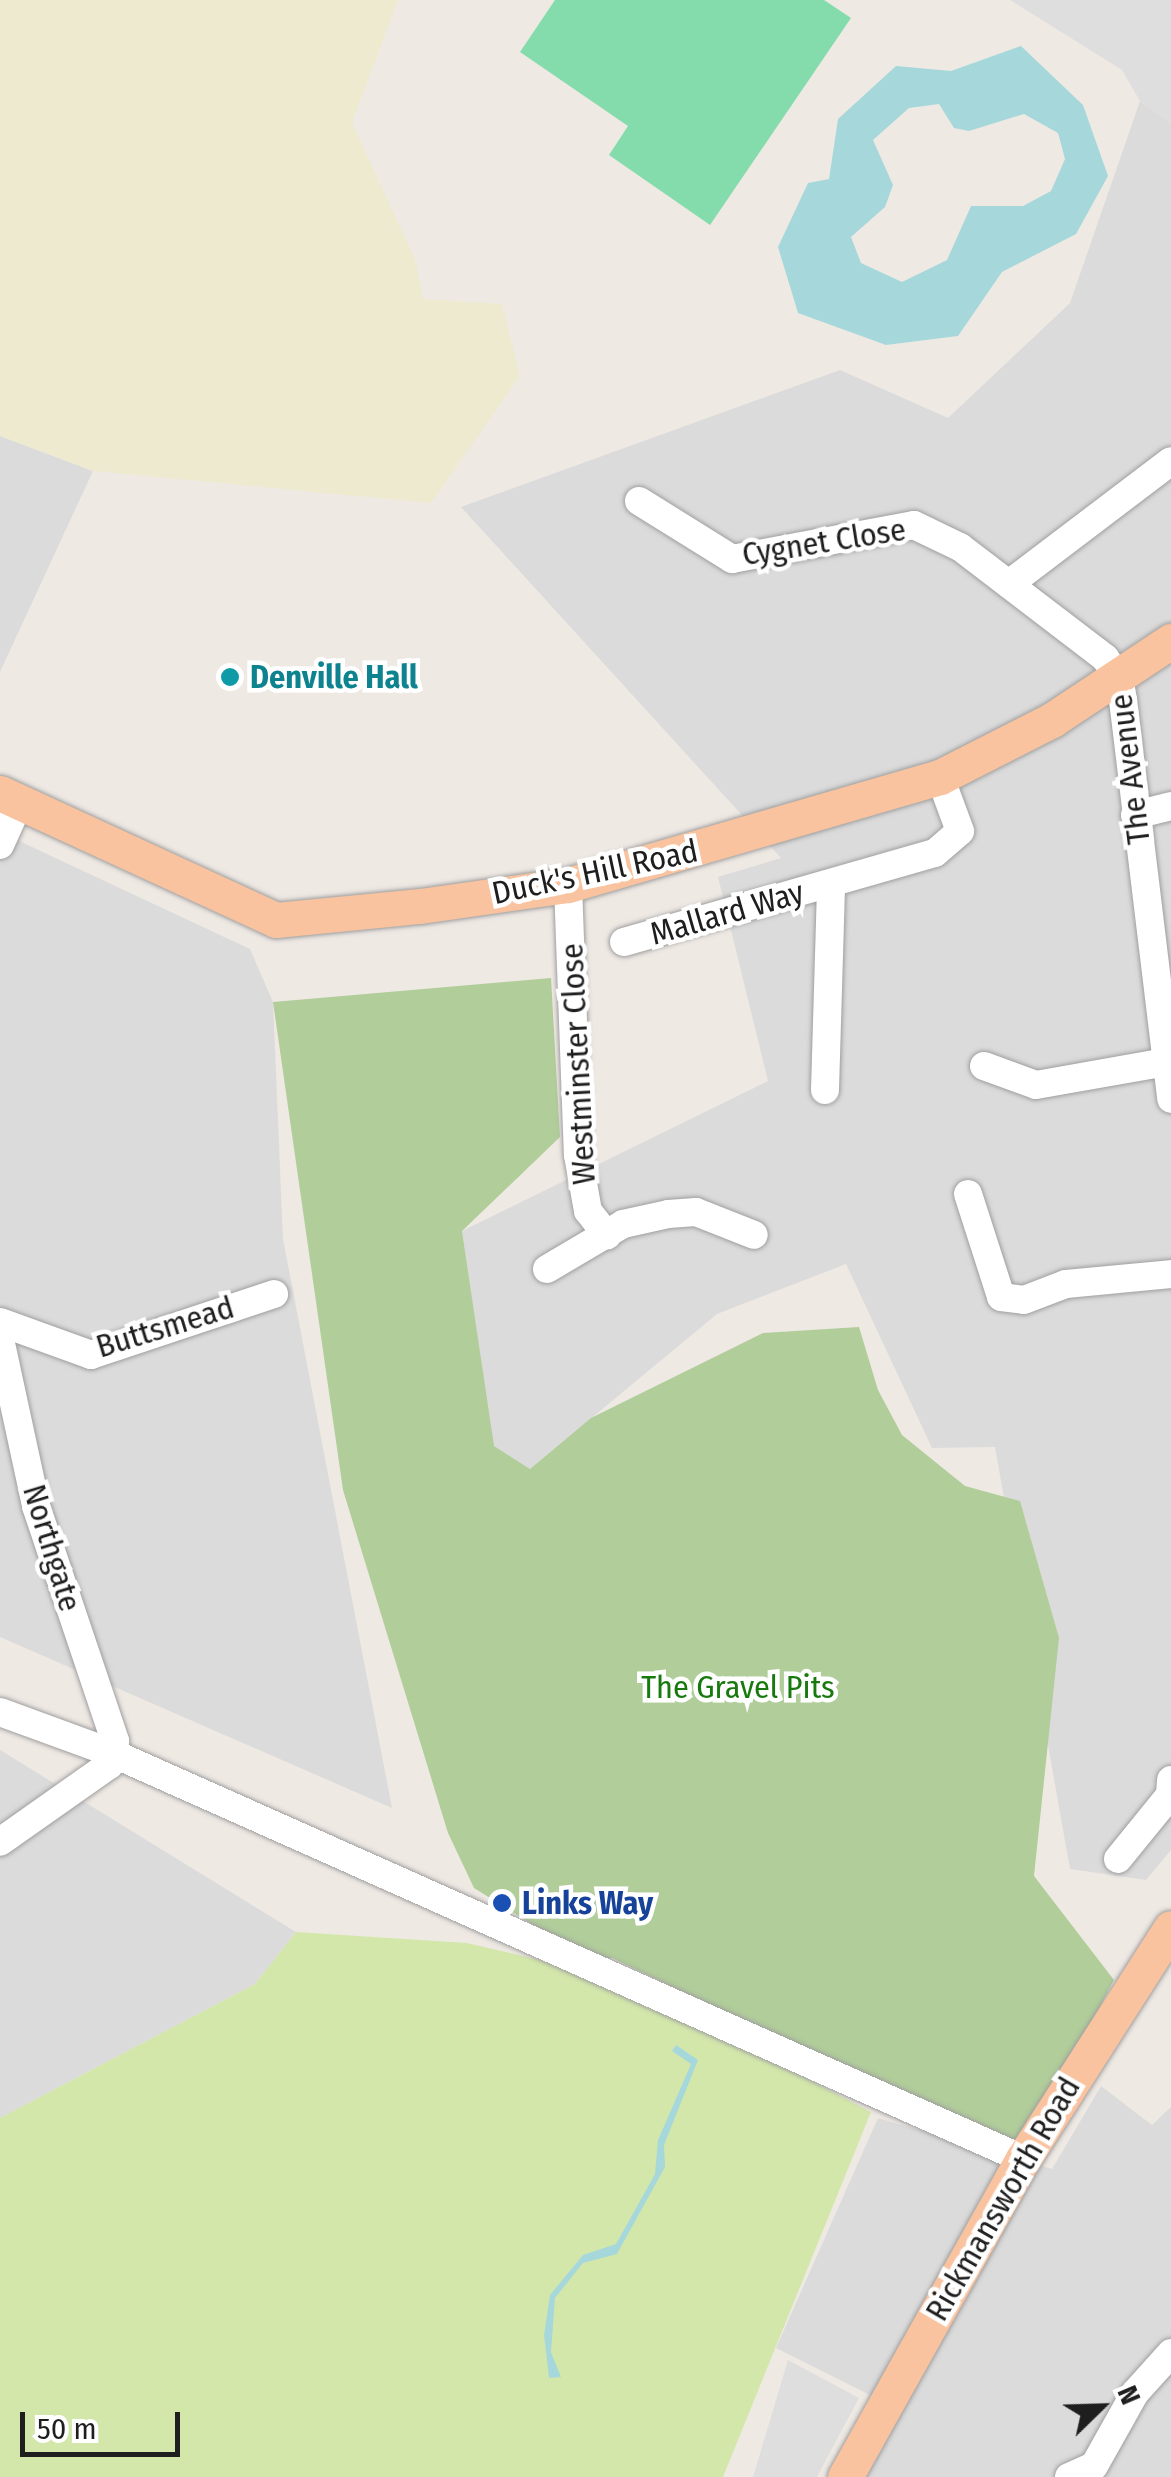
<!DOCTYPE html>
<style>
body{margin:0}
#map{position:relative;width:1171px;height:2477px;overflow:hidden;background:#efe9e4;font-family:"Fira Sans Condensed",sans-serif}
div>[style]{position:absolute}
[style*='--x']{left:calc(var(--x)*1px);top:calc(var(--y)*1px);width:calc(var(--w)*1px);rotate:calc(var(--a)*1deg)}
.residential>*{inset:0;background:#dcdbdb}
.farmland>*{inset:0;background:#edead0}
.grass>*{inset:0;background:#d3e7ab}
.forest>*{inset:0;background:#b1cd9a}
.pitch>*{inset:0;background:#84dbab}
.parking>*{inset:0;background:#dedede}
.water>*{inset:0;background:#a6d8db}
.roads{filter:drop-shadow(0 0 2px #9f9f9f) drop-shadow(0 0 2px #9f9f9f)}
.minor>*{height:28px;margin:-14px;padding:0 14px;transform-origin:14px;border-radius:14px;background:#fff}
.major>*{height:35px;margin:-17.5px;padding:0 17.5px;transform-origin:17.5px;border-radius:17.5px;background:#f9c39f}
.dots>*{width:28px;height:28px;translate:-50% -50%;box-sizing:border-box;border:5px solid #fff;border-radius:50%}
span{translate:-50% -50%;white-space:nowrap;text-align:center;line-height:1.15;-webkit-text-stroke:9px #fff;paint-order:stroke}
.street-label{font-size:32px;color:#1e1e1e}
.culture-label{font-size:32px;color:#0d838f;font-weight:700}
.left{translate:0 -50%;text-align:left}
.park-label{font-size:32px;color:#18790f}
.transit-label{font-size:32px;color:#164399;font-weight:700}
.north{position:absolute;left:1051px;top:2357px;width:100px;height:100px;-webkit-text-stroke:8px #fff;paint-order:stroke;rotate:67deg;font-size:28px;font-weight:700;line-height:40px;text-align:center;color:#1e1e1e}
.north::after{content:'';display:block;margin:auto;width:35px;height:45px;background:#1e1e1e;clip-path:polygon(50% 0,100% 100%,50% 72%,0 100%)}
.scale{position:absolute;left:20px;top:2412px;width:160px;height:45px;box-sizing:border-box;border:5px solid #1e1e1e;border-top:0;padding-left:12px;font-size:30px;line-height:35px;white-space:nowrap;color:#1e1e1e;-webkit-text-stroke:8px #fff;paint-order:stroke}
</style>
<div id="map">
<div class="residential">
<div style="clip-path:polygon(1140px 101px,1171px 123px,1171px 1850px,1146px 1880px,1070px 1869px,995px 1447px,932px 1448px,846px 1264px,717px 1314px,530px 1469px,493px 1446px,462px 1231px,768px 1081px,718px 877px,781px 858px,461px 507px,840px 370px,948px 418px,1070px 303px)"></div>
<div style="clip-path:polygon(0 436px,93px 471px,0 672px)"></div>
<div style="clip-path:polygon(0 832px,250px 949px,273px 1002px,283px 1239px,392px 1808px,0 1637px)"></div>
<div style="clip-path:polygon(0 1750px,296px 1932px,255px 1984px,0 2118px)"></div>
<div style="clip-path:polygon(1101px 2086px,1152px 2125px,1171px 2107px,1171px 2477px,844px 2477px,872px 2396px,776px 2348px,878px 2118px,1052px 2169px)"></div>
</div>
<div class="farmland">
<div style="clip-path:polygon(0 0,398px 0,352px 123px,415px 259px,423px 299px,502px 304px,520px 376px,431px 503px,93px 471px,0 436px)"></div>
</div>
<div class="grass">
<div style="clip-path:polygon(296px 1932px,467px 1943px,548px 1962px,677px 2011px,871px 2112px,723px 2477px,0 2477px,0 2118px,255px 1984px)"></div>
</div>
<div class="forest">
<div style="clip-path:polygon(551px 978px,560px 1137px,462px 1231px,494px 1446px,530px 1469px,591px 1418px,763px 1333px,859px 1327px,878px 1390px,902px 1435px,965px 1486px,1020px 1501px,1059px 1638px,1034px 1876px,1114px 1980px,1030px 2138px,1007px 2147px,612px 1958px,591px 1961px,474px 1888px,448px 1833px,343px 1490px,273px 1002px)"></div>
</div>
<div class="pitch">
<div style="clip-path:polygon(555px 0,824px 0,851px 18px,710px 225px,609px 155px,628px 126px,520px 52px)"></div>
</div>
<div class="parking">
<div style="clip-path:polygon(1010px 0,1171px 0,1171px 123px,1140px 101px,1122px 70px)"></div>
<div style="clip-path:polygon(788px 2360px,859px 2398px,817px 2477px,753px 2477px)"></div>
</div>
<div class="water">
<div style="clip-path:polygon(evenodd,1021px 46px,1083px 105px,1108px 176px,1076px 234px,1002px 272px,958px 336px,886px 345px,798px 313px,778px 247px,808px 183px,829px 179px,838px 119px,896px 66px,951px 71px,1021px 46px,939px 104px,954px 128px,969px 131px,1024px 114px,1058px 133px,1065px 159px,1051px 191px,1023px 206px,971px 206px,947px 260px,902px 282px,861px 263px,851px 237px,885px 207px,893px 185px,873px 140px,909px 108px,939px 104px)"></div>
<div style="clip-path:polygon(676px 2045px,698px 2060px,664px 2145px,665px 2167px,617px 2254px,583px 2263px,555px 2298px,551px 2352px,561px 2377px,549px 2378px,544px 2335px,550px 2295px,583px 2255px,616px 2244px,655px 2174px,658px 2140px,691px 2064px,672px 2051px)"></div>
</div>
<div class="roads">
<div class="minor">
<div style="--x:639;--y:501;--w:110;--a:31.9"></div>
<div style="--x:732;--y:559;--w:185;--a:-10.6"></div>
<div style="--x:914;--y:525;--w:51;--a:25.6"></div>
<div style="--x:960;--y:547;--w:183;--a:37.4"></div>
<div style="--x:1105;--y:658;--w:24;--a:54"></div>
<div style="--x:1119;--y:677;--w:23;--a:80"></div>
<div style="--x:1123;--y:700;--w:402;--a:83.1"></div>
<div style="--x:1009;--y:584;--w:203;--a:-37.2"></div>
<div style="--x:1135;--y:815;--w:37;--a:-14"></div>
<div style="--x:0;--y:845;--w:46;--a:-65.7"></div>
<div style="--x:568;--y:885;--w:270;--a:87.9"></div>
<div style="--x:578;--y:1155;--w:57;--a:79.9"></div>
<div style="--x:588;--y:1211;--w:31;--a:52"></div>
<div style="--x:624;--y:942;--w:323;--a:-16"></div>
<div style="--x:935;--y:853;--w:33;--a:-41"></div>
<div style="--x:960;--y:831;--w:58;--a:-110.3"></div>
<div style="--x:984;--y:1066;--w:55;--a:20.1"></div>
<div style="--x:1036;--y:1085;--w:133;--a:-10"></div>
<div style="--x:825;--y:1090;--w:206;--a:-88.3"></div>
<div style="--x:968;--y:1194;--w:108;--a:72.2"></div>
<div style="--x:1001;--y:1297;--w:23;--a:7"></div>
<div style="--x:1024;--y:1300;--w:45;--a:-20.9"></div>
<div style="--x:1066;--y:1284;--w:105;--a:-5.4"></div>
<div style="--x:547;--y:1269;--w:88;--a:-30.6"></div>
<div style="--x:623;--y:1224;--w:46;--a:-12.5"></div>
<div style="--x:668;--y:1214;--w:28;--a:-4"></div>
<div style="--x:696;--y:1212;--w:62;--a:21.6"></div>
<div style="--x:0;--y:1322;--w:97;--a:19.9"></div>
<div style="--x:91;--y:1355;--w:193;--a:-18.4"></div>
<div style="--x:0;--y:1339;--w:171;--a:77.8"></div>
<div style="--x:36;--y:1506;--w:248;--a:71.4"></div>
<div style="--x:115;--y:1741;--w:25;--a:104"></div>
<div style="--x:109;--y:1765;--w:133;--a:144.8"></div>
<div style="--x:0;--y:1712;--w:119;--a:20.1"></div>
<div style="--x:112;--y:1753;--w:997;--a:24.02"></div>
<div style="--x:1118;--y:1859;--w:82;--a:-50.9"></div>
<div style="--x:1170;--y:1795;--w:15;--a:-86"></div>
<div style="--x:1069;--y:2477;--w:27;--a:-24"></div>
<div style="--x:1094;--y:2466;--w:84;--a:-60.7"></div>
<div style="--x:1135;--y:2393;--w:54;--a:-48"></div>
</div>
<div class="major">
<div style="--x:0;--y:793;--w:304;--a:24.7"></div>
<div style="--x:276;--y:920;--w:145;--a:-5.6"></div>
<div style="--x:420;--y:906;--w:149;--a:-8.1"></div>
<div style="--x:568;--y:885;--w:387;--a:-16.2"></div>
<div style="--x:940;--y:777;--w:126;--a:-27"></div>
<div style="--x:1052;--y:720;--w:143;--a:-33.6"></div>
<div style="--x:845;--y:2477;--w:364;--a:-60.8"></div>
<div style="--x:1023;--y:2159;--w:274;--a:-57.4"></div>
</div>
</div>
<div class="dots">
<div style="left:230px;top:677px;background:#0f9aa8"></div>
<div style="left:502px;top:1903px;background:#1a4fb4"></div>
</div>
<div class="street-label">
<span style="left:824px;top:542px;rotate:-9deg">Cygnet Close</span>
<span style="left:1130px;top:769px;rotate:-97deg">The Avenue</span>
<span style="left:595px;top:872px;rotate:-12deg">Duck's Hill Road</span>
<span style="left:727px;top:913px;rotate:-16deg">Mallard Way</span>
<span style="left:578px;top:1064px;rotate:-93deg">Westminster Close</span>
<span style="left:165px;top:1327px;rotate:-17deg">Buttsmead</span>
<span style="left:52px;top:1548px;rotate:73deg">Northgate</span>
<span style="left:1003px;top:2199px;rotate:-60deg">Rickmansworth Road</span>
</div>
<div class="culture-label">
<span class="left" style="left:250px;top:677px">Denville Hall</span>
</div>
<div class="park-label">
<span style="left:738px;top:1687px">The Gravel Pits</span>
</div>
<div class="transit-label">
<span class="left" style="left:522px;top:1903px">Links Way</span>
</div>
<div class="north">N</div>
<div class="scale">50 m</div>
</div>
